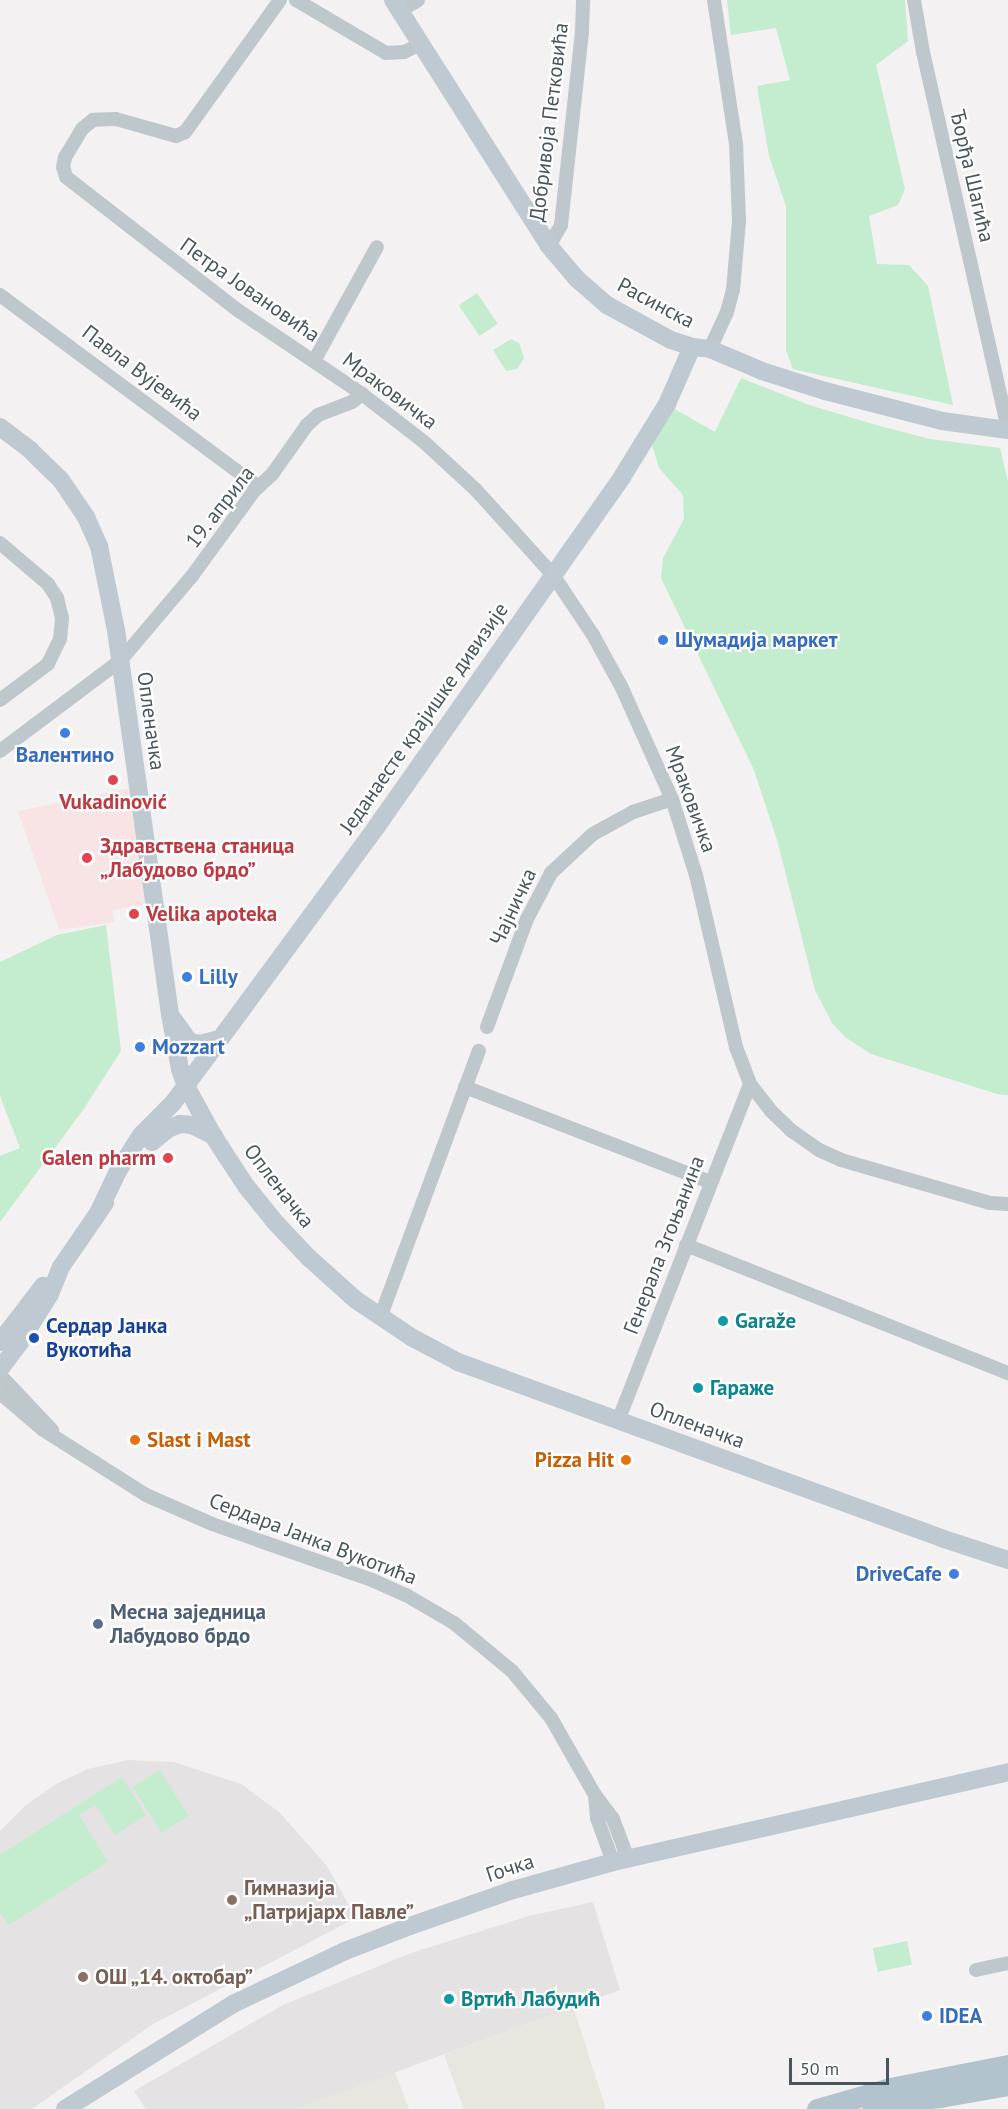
<!DOCTYPE html>
<meta charset="utf-8">
<style>
body{margin:0}
#map{position:relative;width:1008px;height:2109px;overflow:hidden;background:#f3f1f1;font-family:"PT Sans",sans-serif}
div>[style]{position:absolute}
[style*='--x']{left:calc(var(--x)*1px);top:calc(var(--y)*1px);width:calc(var(--w)*1px);rotate:calc(var(--a)*1deg)}
.commercial>*{inset:0;background:#e9e5df}
.education>*{inset:0;background:#e4e2e2}
.medical>*{inset:0;background:#f9e4e5}
.green>*{inset:0;background:#c4ecce;transform-origin:0 0}
.street>*{height:14px;margin:-7px;padding:0 7px;transform-origin:7px;border-radius:7px;background:#bec7cc}
.secondary>*{height:18px;margin:-9px;padding:0 9px;transform-origin:9px;border-radius:9px;background:#bec9d1}
.primary>*{height:21px;margin:-10.5px;padding:0 10.5px;transform-origin:10.5px;border-radius:10.5px;background:#b3c3cd}
.dots>*{width:16px;height:16px;translate:-50% -50%;box-sizing:border-box;border:3px solid #fff;border-radius:50%}
span{translate:-50% -50%;white-space:nowrap;text-align:center;line-height:1.15;-webkit-text-stroke:4.5px #fff;paint-order:stroke}
.street-label{font-size:21px;color:#4a565d}
.shop-label{font-size:21px;color:#366cbe;font-weight:700}
.left{translate:0 -50%;text-align:left}
.right{translate:-100% -50%;text-align:right}
.health-label{font-size:21px;color:#be3a42;font-weight:700}
.culture-label{font-size:21px;color:#0d838f;font-weight:700}
.transit-label{font-size:21px;color:#164399;font-weight:700}
.food-label{font-size:21px;color:#c56008;font-weight:700}
.service-label{font-size:21px;color:#4e5e75;font-weight:700}
.education-label{font-size:21px;color:#785e54;font-weight:700}
.scale{position:absolute;left:789px;top:2058px;width:100px;height:27px;box-sizing:border-box;border:3px solid #4a565d;border-top:0;padding-left:8px;font-size:18px;line-height:21px;white-space:nowrap;color:#4a565d;-webkit-text-stroke:4px #fff;paint-order:stroke}
</style>
<div id="map">
<div class="commercial">
<div style="clip-path:polygon(573px 2007px,606px 2109px,464px 2109px,444px 2055px)"></div>
<div style="clip-path:polygon(395px 2072px,409px 2109px,295px 2109px)"></div>
</div>
<div class="education">
<div style="clip-path:polygon(128px 1760px,174px 1762px,241px 1784px,279px 1812px,327px 1866px,356px 1918px,153px 2024px,32px 2109px,0 2109px,0 1831px,26px 1805px,56px 1784px,88px 1769px)"></div>
<div style="clip-path:polygon(593px 1902px,620px 1990px,295px 2109px,146px 2109px,134px 2091px,283px 2005px,411px 1953px,529px 1916px)"></div>
</div>
<div class="medical">
<div style="clip-path:polygon(130px 788px,147px 905px,112px 910px,115px 922px,59px 930px,18px 811px)"></div>
</div>
<div class="green">
<div style="clip-path:polygon(727px 0,905px 0,908px 41px,876px 65px,905px 189px,898px 205px,869px 216px,877px 264px,909px 265px,928px 286px,953px 405px,793px 369px,786px 350px,786px 206px,769px 156px,757px 86px,790px 80px,776px 28px,731px 35px)"></div>
<div style="left:477px;top:293px;width:37px;height:22px;rotate:56deg"></div>
<div style="clip-path:polygon(511px 339px,519px 343px,524px 358px,517px 369px,506px 371px,493px 350px)"></div>
<div style="clip-path:polygon(741px 378px,809px 405px,876px 425px,930px 439px,1000px 448px,1008px 482px,1008px 1095px,997px 1094px,871px 1054px,845px 1037px,832px 1023px,815px 990px,778px 843px,754px 770px,661px 578px,663px 558px,684px 519px,683px 495px,659px 468px,649px 435px,671px 407px,715px 432px)"></div>
<div style="clip-path:polygon(106px 925px,121px 1051px,83px 1110px,0 1222px,0 1156px,20px 1148px,0 1096px,0 962px,57px 935px)"></div>
<div style="left:160px;top:1770px;width:54px;height:32px;rotate:58deg"></div>
<div style="clip-path:polygon(122px 1777px,146px 1815px,115px 1835px,95px 1805px,79px 1815px,108px 1862px,9px 1925px,0 1912px,0 1855px)"></div>
<div style="left:907px;top:1941px;width:24px;height:35px;rotate:78deg"></div>
</div>
<div class="street">
<div style="--x:280;--y:0;--w:163;--a:125.7"></div>
<div style="--x:185;--y:132;--w:10;--a:156"></div>
<div style="--x:176;--y:136;--w:62;--a:-164.2"></div>
<div style="--x:116;--y:119;--w:23;--a:178"></div>
<div style="--x:93;--y:120;--w:14;--a:141"></div>
<div style="--x:82;--y:129;--w:33;--a:121"></div>
<div style="--x:65;--y:157;--w:10;--a:101"></div>
<div style="--x:63;--y:167;--w:10;--a:73"></div>
<div style="--x:66;--y:177;--w:219;--a:37.8"></div>
<div style="--x:239;--y:311;--w:148;--a:34"></div>
<div style="--x:362;--y:394;--w:78;--a:37.7"></div>
<div style="--x:424;--y:442;--w:71;--a:42.7"></div>
<div style="--x:476;--y:490;--w:115;--a:47.8"></div>
<div style="--x:553;--y:575;--w:72;--a:56.3"></div>
<div style="--x:593;--y:635;--w:60;--a:61.3"></div>
<div style="--x:622;--y:688;--w:122;--a:65.8"></div>
<div style="--x:672;--y:799;--w:80;--a:72.5"></div>
<div style="--x:696;--y:875;--w:177;--a:76.9"></div>
<div style="--x:736;--y:1047;--w:40;--a:69"></div>
<div style="--x:750;--y:1084;--w:34;--a:52"></div>
<div style="--x:771;--y:1111;--w:29;--a:44"></div>
<div style="--x:792;--y:1131;--w:33;--a:35"></div>
<div style="--x:819;--y:1150;--w:24;--a:24"></div>
<div style="--x:841;--y:1160;--w:155;--a:16.1"></div>
<div style="--x:990;--y:1203;--w:18;--a:3"></div>
<div style="--x:296;--y:0;--w:104;--a:30.5"></div>
<div style="--x:386;--y:53;--w:18;--a:-3"></div>
<div style="--x:404;--y:52;--w:19;--a:-25"></div>
<div style="--x:914;--y:0;--w:53;--a:80.2"></div>
<div style="--x:923;--y:52;--w:387;--a:77.3"></div>
<div style="--x:400;--y:11;--w:21;--a:-31"></div>
<div style="--x:549;--y:246;--w:24;--a:-60"></div>
<div style="--x:561;--y:225;--w:195;--a:-83.8"></div>
<div style="--x:582;--y:31;--w:31;--a:-88"></div>
<div style="--x:0;--y:295;--w:322;--a:36.6"></div>
<div style="--x:710;--y:349;--w:41;--a:-65.3"></div>
<div style="--x:727;--y:312;--w:23;--a:-75"></div>
<div style="--x:733;--y:290;--w:69;--a:-85"></div>
<div style="--x:739;--y:221;--w:77;--a:-92.2"></div>
<div style="--x:736;--y:144;--w:146;--a:-98.7"></div>
<div style="--x:314;--y:361;--w:130;--a:-61.1"></div>
<div style="--x:0;--y:543;--w:63;--a:40.5"></div>
<div style="--x:48;--y:584;--w:17;--a:57"></div>
<div style="--x:57;--y:598;--w:21;--a:76"></div>
<div style="--x:62;--y:618;--w:21;--a:95"></div>
<div style="--x:60;--y:639;--w:28;--a:116"></div>
<div style="--x:48;--y:664;--w:60;--a:143.1"></div>
<div style="--x:0;--y:751;--w:150;--a:-36.9"></div>
<div style="--x:120;--y:661;--w:111;--a:-49.7"></div>
<div style="--x:192;--y:576;--w:105;--a:-53.9"></div>
<div style="--x:254;--y:491;--w:26;--a:-43"></div>
<div style="--x:273;--y:473;--w:59;--a:-54.7"></div>
<div style="--x:307;--y:425;--w:15;--a:-42"></div>
<div style="--x:318;--y:415;--w:36;--a:-21"></div>
<div style="--x:352;--y:402;--w:13;--a:-39"></div>
<div style="--x:487;--y:1027;--w:115;--a:-69.7"></div>
<div style="--x:527;--y:919;--w:52;--a:-62.4"></div>
<div style="--x:551;--y:873;--w:57;--a:-42.9"></div>
<div style="--x:593;--y:834;--w:46;--a:-28.8"></div>
<div style="--x:633;--y:812;--w:41;--a:-18.4"></div>
<div style="--x:465;--y:1087;--w:263;--a:21.2"></div>
<div style="--x:686;--y:1245;--w:347;--a:21.7"></div>
<div style="--x:380;--y:1318;--w:285;--a:-69.7"></div>
<div style="--x:0;--y:1375;--w:76;--a:46.6"></div>
<div style="--x:0;--y:1393;--w:55;--a:40.6"></div>
<div style="--x:42;--y:1429;--w:123;--a:32.4"></div>
<div style="--x:146;--y:1495;--w:72;--a:23.7"></div>
<div style="--x:212;--y:1524;--w:170;--a:19.3"></div>
<div style="--x:372;--y:1580;--w:37;--a:24"></div>
<div style="--x:406;--y:1595;--w:56;--a:30.3"></div>
<div style="--x:454;--y:1623;--w:75;--a:39.6"></div>
<div style="--x:512;--y:1671;--w:61;--a:50.3"></div>
<div style="--x:551;--y:1718;--w:89;--a:60.3"></div>
<div style="--x:595;--y:1795;--w:30;--a:53"></div>
<div style="--x:613;--y:1819;--w:43;--a:69.4"></div>
<div style="--x:618;--y:1421;--w:362;--a:-68.6"></div>
<div style="--x:595;--y:1795;--w:23;--a:85"></div>
<div style="--x:597;--y:1818;--w:47;--a:70"></div>
<div style="--x:976;--y:1970;--w:33;--a:-12"></div>
</div>
<div class="secondary">
<div style="--x:393;--y:0;--w:291;--a:57.6"></div>
<div style="--x:549;--y:246;--w:43;--a:49.7"></div>
<div style="--x:577;--y:279;--w:40;--a:41"></div>
<div style="--x:607;--y:305;--w:73;--a:28.7"></div>
<div style="--x:671;--y:340;--w:22;--a:18"></div>
<div style="--x:692;--y:347;--w:18;--a:6"></div>
<div style="--x:710;--y:349;--w:56;--a:22.9"></div>
<div style="--x:762;--y:371;--w:66;--a:17.6"></div>
<div style="--x:825;--y:391;--w:121;--a:14.4"></div>
<div style="--x:942;--y:421;--w:67;--a:7.8"></div>
<div style="--x:0;--y:427;--w:38;--a:37"></div>
<div style="--x:30;--y:450;--w:43;--a:44.1"></div>
<div style="--x:61;--y:480;--w:45;--a:56"></div>
<div style="--x:86;--y:517;--w:32;--a:66"></div>
<div style="--x:99;--y:546;--w:86;--a:78.6"></div>
<div style="--x:116;--y:630;--w:388;--a:82"></div>
<div style="--x:170;--y:1014;--w:56;--a:79.7"></div>
<div style="--x:180;--y:1069;--w:18;--a:71"></div>
<div style="--x:186;--y:1086;--w:58;--a:61.2"></div>
<div style="--x:214;--y:1137;--w:59;--a:56.9"></div>
<div style="--x:246;--y:1186;--w:46;--a:51.1"></div>
<div style="--x:275;--y:1222;--w:48;--a:46.7"></div>
<div style="--x:308;--y:1257;--w:64;--a:41.9"></div>
<div style="--x:356;--y:1300;--w:66;--a:33.9"></div>
<div style="--x:411;--y:1337;--w:53;--a:28"></div>
<div style="--x:458;--y:1362;--w:517;--a:20.01"></div>
<div style="--x:944;--y:1539;--w:67;--a:18.2"></div>
<div style="--x:173;--y:1019;--w:29;--a:54"></div>
<div style="--x:190;--y:1042;--w:10;--a:11"></div>
<div style="--x:200;--y:1044;--w:20;--a:-15"></div>
<div style="--x:152;--y:1142;--w:21;--a:-39"></div>
<div style="--x:168;--y:1129;--w:13;--a:-23"></div>
<div style="--x:180;--y:1124;--w:12;--a:5"></div>
<div style="--x:192;--y:1125;--w:25;--a:27"></div>
<div style="--x:99;--y:1211;--w:44;--a:-64.6"></div>
<div style="--x:118;--y:1171;--w:43;--a:-57.4"></div>
<div style="--x:141;--y:1135;--w:45;--a:-45"></div>
<div style="--x:173;--y:1103;--w:344;--a:-53.6"></div>
<div style="--x:377;--y:826;--w:426;--a:-54.9"></div>
<div style="--x:622;--y:477;--w:86;--a:-58.3"></div>
<div style="--x:667;--y:404;--w:62;--a:-66.3"></div>
<div style="--x:0;--y:1342;--w:71;--a:-52.5"></div>
<div style="--x:0;--y:1369;--w:34;--a:-53"></div>
<div style="--x:20;--y:1342;--w:57;--a:-58"></div>
<div style="--x:50;--y:1294;--w:29;--a:-68"></div>
<div style="--x:61;--y:1267;--w:78;--a:-55.5"></div>
<div style="--x:65;--y:2109;--w:198;--a:-32"></div>
<div style="--x:233;--y:2004;--w:124;--a:-25.3"></div>
<div style="--x:345;--y:1951;--w:70;--a:-21"></div>
<div style="--x:410;--y:1926;--w:109;--a:-19.3"></div>
<div style="--x:513;--y:1890;--w:104;--a:-15.6"></div>
<div style="--x:613;--y:1862;--w:405;--a:-12.8"></div>
</div>
<div class="primary">
<div style="--x:872;--y:2104;--w:68;--a:-5.9"></div>
<div style="--x:940;--y:2097;--w:69;--a:-10"></div>
<div style="--x:817;--y:2109;--w:76;--a:-16"></div>
<div style="--x:890;--y:2088;--w:120;--a:-11"></div>
</div>
<div class="dots">
<div style="left:663px;top:640px;background:#3f7fe0"></div>
<div style="left:65px;top:733px;background:#3f7fe0"></div>
<div style="left:113px;top:780px;background:#e0444e"></div>
<div style="left:87px;top:858px;background:#e0444e"></div>
<div style="left:134px;top:914px;background:#e0444e"></div>
<div style="left:187px;top:977px;background:#3f7fe0"></div>
<div style="left:140px;top:1047px;background:#3f7fe0"></div>
<div style="left:168px;top:1158px;background:#e0444e"></div>
<div style="left:723px;top:1321px;background:#0f9aa8"></div>
<div style="left:34px;top:1338px;background:#1a4fb4"></div>
<div style="left:698px;top:1388px;background:#0f9aa8"></div>
<div style="left:135px;top:1440px;background:#e8710a"></div>
<div style="left:626px;top:1460px;background:#e8710a"></div>
<div style="left:954px;top:1574px;background:#3f7fe0"></div>
<div style="left:98px;top:1624px;background:#5c6f8a"></div>
<div style="left:232px;top:1900px;background:#8d6e63"></div>
<div style="left:83px;top:1977px;background:#8d6e63"></div>
<div style="left:449px;top:1999px;background:#0f9aa8"></div>
<div style="left:927px;top:2016px;background:#3f7fe0"></div>
</div>
<div class="street-label">
<span style="left:549px;top:122px;rotate:-83deg">Добривоја Петковића</span>
<span style="left:972px;top:176px;rotate:77deg">Ђорђа Шагића</span>
<span style="left:250px;top:290px;rotate:35deg">Петра Јовановића</span>
<span style="left:656px;top:303px;rotate:28deg">Расинска</span>
<span style="left:142px;top:373px;rotate:37deg">Павла Вујевића</span>
<span style="left:390px;top:391px;rotate:37deg">Мраковичка</span>
<span style="left:220px;top:507px;rotate:-52deg">19. априла</span>
<span style="left:424px;top:718px;rotate:-55deg">Једанаесте крајишке дивизије</span>
<span style="left:151px;top:721px;rotate:82deg">Опленачка</span>
<span style="left:691px;top:799px;rotate:70deg">Мраковичка</span>
<span style="left:513px;top:907px;rotate:-65deg">Чајничка</span>
<span style="left:279px;top:1186px;rotate:52deg">Опленачка</span>
<span style="left:664px;top:1245px;rotate:-69deg">Генерала Згоњанина</span>
<span style="left:697px;top:1425px;rotate:20deg">Опленачка</span>
<span style="left:313px;top:1539px;rotate:21deg">Сердара Јанка Вукотића</span>
<span style="left:510px;top:1868px;rotate:-18deg">Гочка</span>
</div>
<div class="shop-label">
<span class="left" style="left:675px;top:640px">Шумадија маркет</span>
<span style="left:65px;top:755px">Валентино</span>
<span class="left" style="left:199px;top:977px">Lilly</span>
<span class="left" style="left:152px;top:1047px">Mozzart</span>
<span class="right" style="left:942px;top:1574px">DriveCafe</span>
<span class="left" style="left:939px;top:2016px">IDEA</span>
</div>
<div class="health-label">
<span style="left:113px;top:802px">Vukadinović</span>
<span class="left" style="left:100px;top:858px">Здравствена станица<br>„Лабудово брдо”</span>
<span class="left" style="left:146px;top:914px">Velika apoteka</span>
<span class="right" style="left:156px;top:1158px">Galen pharm</span>
</div>
<div class="culture-label">
<span class="left" style="left:735px;top:1321px">Garaže</span>
<span class="left" style="left:710px;top:1388px">Гараже</span>
<span class="left" style="left:461px;top:1999px">Вртић Лабудић</span>
</div>
<div class="transit-label">
<span class="left" style="left:46px;top:1338px">Сердар Јанка<br>Вукотића</span>
</div>
<div class="food-label">
<span class="left" style="left:147px;top:1440px">Slast i Mast</span>
<span class="right" style="left:614px;top:1460px">Pizza Hit</span>
</div>
<div class="service-label">
<span class="left" style="left:110px;top:1624px">Месна заједница<br>Лабудово брдо</span>
</div>
<div class="education-label">
<span class="left" style="left:244px;top:1900px">Гимназија<br>„Патријарх Павле”</span>
<span class="left" style="left:95px;top:1977px">ОШ „14. октобар”</span>
</div>
<div class="scale">50 m</div>
</div>
